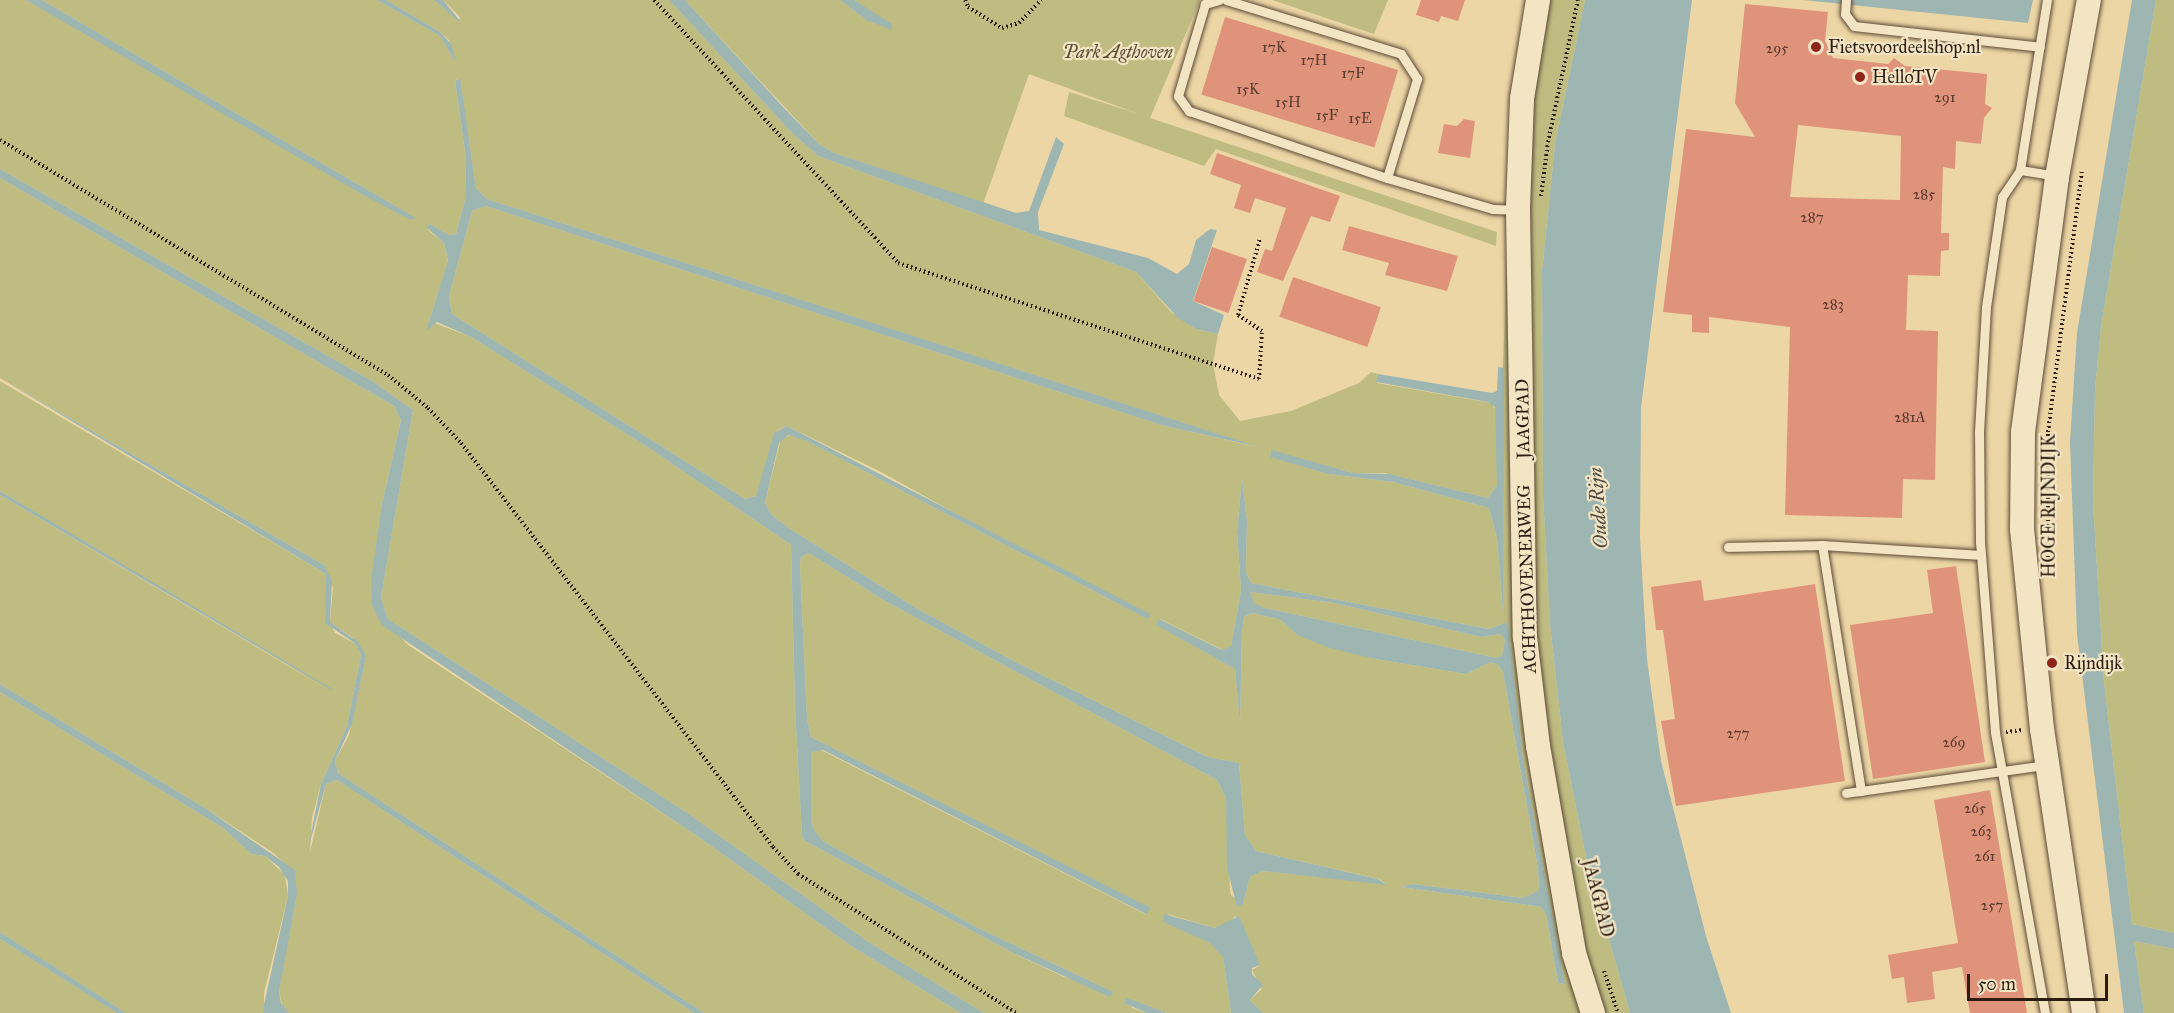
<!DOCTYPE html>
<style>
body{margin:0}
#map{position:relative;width:2174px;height:1013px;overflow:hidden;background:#ecd6a5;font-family:"IM FELL Great Primer",serif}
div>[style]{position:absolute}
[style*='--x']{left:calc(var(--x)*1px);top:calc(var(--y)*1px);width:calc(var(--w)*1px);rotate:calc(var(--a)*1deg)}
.green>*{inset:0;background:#bfbc81}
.water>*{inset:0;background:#9db6b2}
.building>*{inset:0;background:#e0937b;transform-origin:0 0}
.path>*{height:4px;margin-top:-2px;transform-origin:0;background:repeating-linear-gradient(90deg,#2c1c12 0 1.5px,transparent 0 4.5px)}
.roads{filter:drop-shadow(0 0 2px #5c4a37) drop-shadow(0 0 2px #5c4a37)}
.service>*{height:9px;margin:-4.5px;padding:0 4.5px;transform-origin:4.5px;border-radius:4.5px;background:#f3e4c4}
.tertiary>*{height:24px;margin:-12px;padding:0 12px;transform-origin:12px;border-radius:12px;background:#f3e4c4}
.dots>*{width:16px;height:16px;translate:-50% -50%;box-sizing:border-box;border:3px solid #f3e4c4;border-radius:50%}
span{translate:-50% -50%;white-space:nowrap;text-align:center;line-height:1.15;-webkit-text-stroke:4.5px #f3e4c4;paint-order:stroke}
.number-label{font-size:15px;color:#593a2c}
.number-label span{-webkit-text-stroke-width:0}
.poi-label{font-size:18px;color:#2c1c12}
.left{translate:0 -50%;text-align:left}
.park-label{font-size:18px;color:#584c33;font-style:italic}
.street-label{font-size:18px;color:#2c1c12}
.water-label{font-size:20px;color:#4e4a42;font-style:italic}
.scale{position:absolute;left:1967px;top:974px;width:141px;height:27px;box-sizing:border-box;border:3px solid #2c1c12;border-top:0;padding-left:8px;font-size:18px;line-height:21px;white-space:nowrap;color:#2c1c12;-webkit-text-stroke:4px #f3e4c4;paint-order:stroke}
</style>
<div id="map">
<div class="green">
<div style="clip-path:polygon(evenodd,0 0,26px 0,416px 218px,42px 0,377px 0,440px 36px,456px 63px,449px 40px,440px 32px,386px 0,434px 0,459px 21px,460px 17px,443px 0,669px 0,791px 132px,818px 156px,1136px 272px,1171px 312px,1196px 329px,1218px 334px,1213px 363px,1219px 395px,1240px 421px,1291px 411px,1359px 383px,1371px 372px,1378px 374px,1377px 383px,1492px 403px,1498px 415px,1497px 485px,1488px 498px,1384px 473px,1353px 473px,1271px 451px,1270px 456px,1328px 474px,1393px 482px,1489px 508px,1497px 538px,1503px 613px,1500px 441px,1508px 232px,1531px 0,1585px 0,1555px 144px,1542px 271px,1543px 495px,1550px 624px,1563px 742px,1587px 862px,1630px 1013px,1263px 1013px,1250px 1000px,1262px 989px,1252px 970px,1259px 966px,1236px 916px,1228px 924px,1215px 928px,1167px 914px,1215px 946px,1223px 957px,1231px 1013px,1167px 1013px,1127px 998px,1132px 1008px,1147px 1013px,984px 1013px,867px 941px,686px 812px,388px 619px,381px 598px,413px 410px,372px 381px,0 169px,0 0,459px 78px,476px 188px,487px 199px,1258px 447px,1161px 425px,486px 206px,472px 211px,449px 296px,452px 314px,745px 499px,756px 496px,777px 431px,787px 426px,881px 472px,1130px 610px,807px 441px,792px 435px,781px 438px,765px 503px,771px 514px,789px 528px,916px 608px,1010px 659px,1208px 757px,1239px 763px,1245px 835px,1256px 851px,1379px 879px,1386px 884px,1263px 871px,1250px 877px,1243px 904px,1231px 895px,1230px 889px,1226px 798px,1217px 780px,885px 601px,809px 553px,801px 557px,800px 565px,807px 718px,811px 737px,1150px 908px,1145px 914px,817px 748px,811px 752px,811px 818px,814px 830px,823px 841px,976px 927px,1105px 988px,1064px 977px,1013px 953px,805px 841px,802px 836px,795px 708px,791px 545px,649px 448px,471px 337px,429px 321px,448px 262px,444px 243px,428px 230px,430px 224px,449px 235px,456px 234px,465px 200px,466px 159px,455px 81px,459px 78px,0 0,1242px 477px,1247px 521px,1246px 572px,1251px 583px,1489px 629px,1508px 622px,1523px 759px,1565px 984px,1558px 983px,1546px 914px,1541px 907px,1401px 887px,1413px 884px,1524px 898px,1539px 890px,1538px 869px,1503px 672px,1498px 665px,1491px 662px,1466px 674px,1375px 659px,1297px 635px,1281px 620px,1252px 613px,1244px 617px,1242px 633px,1240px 723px,1235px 669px,1157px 625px,1160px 619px,1223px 650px,1231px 646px,1241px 590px,1237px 532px,1242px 477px)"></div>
<div style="clip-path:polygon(685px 0,840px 0,866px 20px,861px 5px,854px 0,1200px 0,1150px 118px,1497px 232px,1496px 246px,1216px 149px,1204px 166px,1064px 116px,1069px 92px,1139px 114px,1029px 74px,983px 204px,834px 153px,819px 144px)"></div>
<div style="clip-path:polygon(1272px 0,1388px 0,1374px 34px)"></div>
<div style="clip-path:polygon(2156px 0,2174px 0,2174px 933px,2132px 924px,2104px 682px,2093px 502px,2095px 390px,2101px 327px)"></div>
<div style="clip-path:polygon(0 178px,394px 406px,401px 420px,382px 504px,372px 606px,408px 645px,697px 836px,851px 946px,961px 1013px,704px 1013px,338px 773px,335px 761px,349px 735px,366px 656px,352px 637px,330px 622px,333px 588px,324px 565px,0 378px)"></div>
<div style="clip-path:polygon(0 381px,326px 574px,329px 583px,325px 613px,335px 633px,356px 644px,361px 655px,347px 726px,321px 784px,312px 818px,310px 852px,326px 784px,337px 780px,694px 1013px,289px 1013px,283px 1008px,279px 992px,282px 971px,297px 894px,289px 867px,272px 852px,205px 808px,0 684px,0 495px,331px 691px,0 491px)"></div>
<div style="clip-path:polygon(1250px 592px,1334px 603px,1481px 637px,1502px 634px,1505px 640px,1502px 655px,1497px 658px,1265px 608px,1255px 605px)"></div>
<div style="clip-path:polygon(0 692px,223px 828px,251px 854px,265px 856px,285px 875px,288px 896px,264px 993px,264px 1013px,126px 1013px,0 932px)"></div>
<div style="clip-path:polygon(0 939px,105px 1005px,117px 1013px,0 1013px)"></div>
<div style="clip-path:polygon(2134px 941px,2174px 949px,2174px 1013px,2144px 1013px)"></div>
</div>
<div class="water">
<div style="clip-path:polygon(26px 0,42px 0,416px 218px,411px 220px,365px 196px)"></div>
<div style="clip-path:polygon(377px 0,386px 0,440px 32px,452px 45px,456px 63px,440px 36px)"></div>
<div style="clip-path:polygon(434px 0,443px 0,460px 21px,458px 21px)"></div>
<div style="clip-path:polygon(669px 0,685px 0,785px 109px,819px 144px,834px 153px,1016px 213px,1029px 211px,1056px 137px,1064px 144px,1038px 212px,1039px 230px,1148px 258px,1177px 274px,1189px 264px,1196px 240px,1210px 229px,1217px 230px,1193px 301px,1224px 315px,1218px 334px,1196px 329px,1178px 318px,1136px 272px,818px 156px,791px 132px)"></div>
<div style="clip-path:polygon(840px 0,854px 0,892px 24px,892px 30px,866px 20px)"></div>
<div style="clip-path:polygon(1585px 0,1692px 0,1641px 408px,1640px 537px,1647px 659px,1661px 761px,1706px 936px,1731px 1013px,1630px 1013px,1587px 862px,1563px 742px,1550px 624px,1543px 495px,1542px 271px,1555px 144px)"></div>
<div style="clip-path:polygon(1803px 0,2033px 0,2028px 23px)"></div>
<div style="clip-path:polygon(2132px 0,2156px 0,2101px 327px,2095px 390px,2093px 502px,2104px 682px,2132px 924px,2174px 933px,2174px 949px,2134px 941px,2144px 1013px,2124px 1013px,2077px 634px,2070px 442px,2077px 333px)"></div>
<div style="clip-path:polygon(460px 78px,476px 188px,487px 199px,1259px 447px,1161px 425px,486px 206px,472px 211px,449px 296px,452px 314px,745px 499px,756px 496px,774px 433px,787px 426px,1150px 614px,1148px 619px,1130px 610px,807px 441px,788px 435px,779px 443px,765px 503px,771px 514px,789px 528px,916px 608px,1010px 659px,1208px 757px,1239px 763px,1245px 835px,1256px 851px,1378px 879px,1387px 885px,1263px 871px,1250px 877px,1243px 904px,1237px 907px,1227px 868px,1226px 798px,1217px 780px,885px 601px,809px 553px,801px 557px,800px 565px,807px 718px,811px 737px,1151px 908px,1146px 914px,823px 750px,811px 752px,811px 818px,814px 830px,823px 841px,976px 927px,1105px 988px,1113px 992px,1110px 997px,1013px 953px,805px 841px,802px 836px,795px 708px,791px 545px,649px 448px,471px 337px,437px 322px,426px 331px,448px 261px,444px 243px,426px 227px,430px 224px,449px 235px,456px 234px,465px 200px,466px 159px,455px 81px)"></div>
<div style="clip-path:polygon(0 169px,372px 381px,413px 410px,381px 598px,388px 619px,686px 812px,867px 941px,984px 1013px,961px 1013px,851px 946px,697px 836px,382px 625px,372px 606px,371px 581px,382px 504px,401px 420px,394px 406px,0 178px)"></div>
<div style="clip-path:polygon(1498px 367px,1504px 368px,1503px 613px,1497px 538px,1489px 508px,1393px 482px,1328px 474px,1270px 457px,1271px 450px,1353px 473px,1389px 474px,1488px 498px,1497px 485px,1495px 407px,1488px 402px,1376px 382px,1378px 374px,1492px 393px,1497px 391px)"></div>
<div style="clip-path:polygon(0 378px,324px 565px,332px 581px,330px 622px,358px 642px,366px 656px,352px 724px,335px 761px,338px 773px,704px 1013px,694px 1013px,337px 780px,326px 784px,307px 853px,321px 784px,347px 726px,361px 655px,356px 644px,325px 623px,326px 574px)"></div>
<div style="clip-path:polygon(evenodd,1242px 477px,1247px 521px,1246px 572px,1251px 583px,1489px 629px,1508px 622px,1523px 759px,1565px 984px,1558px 983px,1546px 914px,1541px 907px,1401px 887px,1413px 884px,1524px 898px,1539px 890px,1538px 869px,1503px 672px,1498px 665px,1491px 662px,1466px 674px,1375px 659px,1330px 648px,1297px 635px,1281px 620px,1252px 613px,1244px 617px,1242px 633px,1240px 725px,1235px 669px,1156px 625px,1159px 619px,1222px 650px,1231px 646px,1241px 590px,1237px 532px,1242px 477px,1250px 592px,1334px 603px,1481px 637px,1501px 634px,1505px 640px,1502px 655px,1497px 658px,1265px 608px,1255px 604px,1250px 592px)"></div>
<div style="clip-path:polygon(0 491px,332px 689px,333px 691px,0 495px)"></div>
<div style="clip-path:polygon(0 684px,205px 808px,295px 870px,297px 894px,279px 992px,281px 1003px,289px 1013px,264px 1013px,263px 1009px,288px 896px,288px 881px,279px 867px,265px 856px,251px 854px,223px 828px,0 692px)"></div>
<div style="clip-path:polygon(1164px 914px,1215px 928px,1239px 916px,1260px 965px,1252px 968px,1252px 974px,1263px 985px,1250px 1000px,1263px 1013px,1231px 1013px,1223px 957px,1210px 943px,1163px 922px)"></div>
<div style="clip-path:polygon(0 932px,103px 998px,126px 1013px,117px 1013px,0 939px)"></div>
<div style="clip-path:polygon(1127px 998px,1133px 1000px,1167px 1013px,1147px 1013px,1124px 1003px)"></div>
</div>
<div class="building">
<div style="clip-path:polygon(1421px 0,1465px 0,1458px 21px,1441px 16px,1439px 22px,1416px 15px)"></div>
<div style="clip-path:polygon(evenodd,1745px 4px,1828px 12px,1825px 41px,1833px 58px,1888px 64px,1894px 58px,1905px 66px,1987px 74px,1985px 104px,1992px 108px,1984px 118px,1981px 144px,1956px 141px,1955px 169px,1943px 167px,1941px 233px,1949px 233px,1949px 250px,1941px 251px,1940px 276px,1908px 275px,1906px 330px,1938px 331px,1935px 480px,1903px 479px,1902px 518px,1785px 515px,1790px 327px,1709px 317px,1709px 333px,1692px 332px,1692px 315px,1663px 312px,1686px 129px,1755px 137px,1735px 103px,1745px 4px,1798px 125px,1901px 136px,1900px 200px,1790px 197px,1798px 125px)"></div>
<div style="left:1225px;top:17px;width:181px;height:81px;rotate:17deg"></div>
<div style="clip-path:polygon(1464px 119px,1475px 121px,1470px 158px,1438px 153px,1444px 124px,1457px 126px)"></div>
<div style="clip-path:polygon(1217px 153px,1340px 196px,1330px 222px,1311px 216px,1283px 281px,1257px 272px,1265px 249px,1272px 251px,1286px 208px,1255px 198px,1250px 213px,1234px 208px,1241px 185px,1210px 174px)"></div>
<div style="clip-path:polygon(1349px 226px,1458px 256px,1447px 291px,1385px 275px,1389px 263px,1342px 250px)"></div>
<div style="left:1212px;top:247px;width:37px;height:57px;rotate:19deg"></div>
<div style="left:1293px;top:277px;width:93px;height:42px;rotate:19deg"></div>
<div style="clip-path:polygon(1956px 566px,1985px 762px,1873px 779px,1850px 625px,1933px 613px,1927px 570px)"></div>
<div style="clip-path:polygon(1701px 580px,1704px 601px,1815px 584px,1845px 781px,1676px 806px,1661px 721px,1675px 719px,1663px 630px,1656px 630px,1651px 587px)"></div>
<div style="clip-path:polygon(1990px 790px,2027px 1013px,1970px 1013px,1962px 967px,1932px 972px,1935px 999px,1907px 1003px,1904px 977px,1892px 979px,1888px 955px,1958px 943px,1934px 800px)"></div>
</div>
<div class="path">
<div style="--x:654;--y:0;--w:359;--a:47.1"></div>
<div style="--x:898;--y:263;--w:379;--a:17.8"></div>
<div style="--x:1259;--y:379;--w:48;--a:-86.4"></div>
<div style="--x:1262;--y:331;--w:29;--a:-146"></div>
<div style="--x:1238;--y:315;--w:79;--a:-73.9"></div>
<div style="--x:965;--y:0;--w:8;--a:67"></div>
<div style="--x:968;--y:7;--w:40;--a:32"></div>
<div style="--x:1002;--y:28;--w:18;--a:-16"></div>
<div style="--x:1019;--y:23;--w:32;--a:-46"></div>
<div style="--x:0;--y:140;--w:454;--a:31.2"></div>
<div style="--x:388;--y:375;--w:52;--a:39.5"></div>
<div style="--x:428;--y:408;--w:48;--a:46.7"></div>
<div style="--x:461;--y:443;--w:510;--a:52.32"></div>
<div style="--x:773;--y:847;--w:37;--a:47"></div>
<div style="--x:798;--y:874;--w:259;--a:32.5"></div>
<div style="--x:1541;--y:196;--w:54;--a:-82.6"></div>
<div style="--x:1548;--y:142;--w:145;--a:-78.1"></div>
<div style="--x:2048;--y:557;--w:125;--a:-90"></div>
<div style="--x:2048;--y:432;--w:263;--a:-82.6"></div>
<div style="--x:2006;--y:732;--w:17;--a:-7"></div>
<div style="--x:1604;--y:971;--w:44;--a:71.6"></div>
</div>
<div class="roads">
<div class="service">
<div style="--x:1219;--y:0;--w:15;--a:164"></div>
<div style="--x:1205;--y:4;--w:96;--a:106.4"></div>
<div style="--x:1178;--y:96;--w:19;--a:54"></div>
<div style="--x:1189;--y:111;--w:209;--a:18.7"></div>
<div style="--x:1387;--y:178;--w:110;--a:16.3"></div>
<div style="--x:1493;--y:209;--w:23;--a:2"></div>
<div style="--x:1226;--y:0;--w:183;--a:17.1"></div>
<div style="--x:1401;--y:54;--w:30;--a:57"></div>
<div style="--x:1417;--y:79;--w:103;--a:106.9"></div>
<div style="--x:1846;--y:0;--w:14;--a:94"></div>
<div style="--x:1845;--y:14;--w:15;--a:53"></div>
<div style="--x:1854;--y:26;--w:187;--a:6.4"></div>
<div style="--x:2020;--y:170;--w:36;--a:9"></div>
<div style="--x:1728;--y:547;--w:94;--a:-1.2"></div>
<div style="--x:1861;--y:791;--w:249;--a:-99"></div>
<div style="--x:1822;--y:545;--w:159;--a:3.6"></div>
<div style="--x:1846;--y:793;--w:201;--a:-8"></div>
<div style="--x:2045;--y:1013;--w:285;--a:-100.1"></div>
<div style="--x:1995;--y:732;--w:191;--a:-94.5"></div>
<div style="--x:1980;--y:542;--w:110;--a:-90.5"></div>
<div style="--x:1979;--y:432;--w:125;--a:-86.8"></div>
<div style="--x:1986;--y:307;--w:111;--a:-81.7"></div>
<div style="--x:2002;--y:197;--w:32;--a:-56"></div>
<div style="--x:2020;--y:170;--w:172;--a:-81"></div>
</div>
<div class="tertiary">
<div style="--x:1538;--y:0;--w:100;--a:99.2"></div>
<div style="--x:1522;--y:99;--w:111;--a:92.1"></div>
<div style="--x:1518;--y:210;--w:427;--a:89.1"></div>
<div style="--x:1525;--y:637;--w:110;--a:83.2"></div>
<div style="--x:1538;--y:746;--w:210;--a:80.1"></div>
<div style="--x:1574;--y:953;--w:63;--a:72.4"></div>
<div style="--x:2084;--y:1013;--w:287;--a:-98.4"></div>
<div style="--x:2042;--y:729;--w:201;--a:-95.7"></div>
<div style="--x:2022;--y:529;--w:97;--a:-89.4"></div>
<div style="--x:2023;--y:432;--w:257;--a:-82.4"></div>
<div style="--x:2057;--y:177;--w:180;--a:-79.8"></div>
</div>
</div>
<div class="dots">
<div style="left:1816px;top:47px;background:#8f2418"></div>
<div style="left:1860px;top:77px;background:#8f2418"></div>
<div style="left:2052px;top:663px;background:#8f2418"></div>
</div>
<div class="number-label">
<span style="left:1274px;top:48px">17K</span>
<span style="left:1777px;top:49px">295</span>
<span style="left:1314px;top:61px">17H</span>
<span style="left:1353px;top:74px">17F</span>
<span style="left:1248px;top:90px">15K</span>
<span style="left:1945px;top:98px">291</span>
<span style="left:1288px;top:103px">15H</span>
<span style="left:1327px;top:116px">15F</span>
<span style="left:1360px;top:119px">15E</span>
<span style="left:1924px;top:195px">285</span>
<span style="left:1812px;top:218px">287</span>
<span style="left:1833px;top:305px">283</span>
<span style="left:1910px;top:418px">281A</span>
<span style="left:1738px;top:734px">277</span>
<span style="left:1954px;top:743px">269</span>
<span style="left:1975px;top:809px">265</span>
<span style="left:1981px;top:832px">263</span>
<span style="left:1985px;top:857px">261</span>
<span style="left:1992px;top:906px">257</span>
</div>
<div class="poi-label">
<span class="left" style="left:1828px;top:47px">Fietsvoordeelshop.nl</span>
<span class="left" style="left:1872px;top:77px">HelloTV</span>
<span class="left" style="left:2064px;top:663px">Rijndijk</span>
</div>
<div class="park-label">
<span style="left:1118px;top:52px">Park Agthoven</span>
</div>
<div class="street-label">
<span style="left:1523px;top:419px;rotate:-91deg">JAAGPAD</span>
<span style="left:2049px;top:506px;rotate:-90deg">HOGE RIJNDIJK</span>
<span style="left:1527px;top:579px;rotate:-92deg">ACHTHOVENERWEG</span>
<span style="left:1598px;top:898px;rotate:76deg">JAAGPAD</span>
</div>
<div class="water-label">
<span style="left:1598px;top:508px;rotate:-94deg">Oude Rijn</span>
</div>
<div class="scale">50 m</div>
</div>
